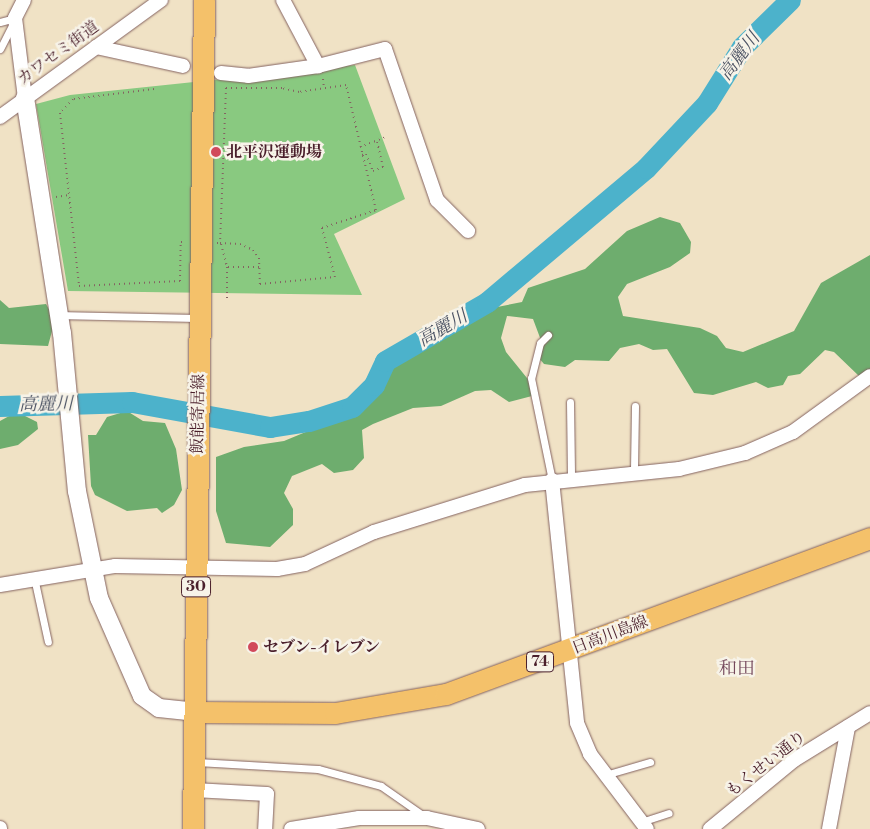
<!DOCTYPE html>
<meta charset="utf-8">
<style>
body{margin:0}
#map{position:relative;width:870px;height:829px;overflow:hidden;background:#f0e2c5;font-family:"Libre Bodoni","Noto Serif JP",serif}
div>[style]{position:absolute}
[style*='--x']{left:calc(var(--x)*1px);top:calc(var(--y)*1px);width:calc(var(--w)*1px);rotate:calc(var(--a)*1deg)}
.green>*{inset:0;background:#89c980}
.forest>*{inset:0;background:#6ead6e}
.river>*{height:21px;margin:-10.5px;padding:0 10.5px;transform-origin:10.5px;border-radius:10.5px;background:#4cb2cb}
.path>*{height:2px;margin-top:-1px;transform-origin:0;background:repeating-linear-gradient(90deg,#846361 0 1px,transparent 0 5px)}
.roads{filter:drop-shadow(0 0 1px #846361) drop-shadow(0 0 1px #846361)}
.service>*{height:7px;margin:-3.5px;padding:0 3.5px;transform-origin:3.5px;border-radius:3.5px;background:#fff}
.minor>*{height:14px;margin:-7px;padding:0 7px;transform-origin:7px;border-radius:7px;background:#fff}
.tertiary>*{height:18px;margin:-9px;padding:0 9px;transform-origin:9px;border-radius:9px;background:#fff}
.primary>*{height:21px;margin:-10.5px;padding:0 10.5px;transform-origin:10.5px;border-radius:10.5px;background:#f4c16a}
.dots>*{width:14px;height:14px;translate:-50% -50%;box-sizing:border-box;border:2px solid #f7f3e8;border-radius:50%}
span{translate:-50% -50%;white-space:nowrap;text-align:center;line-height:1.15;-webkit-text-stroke:5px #f7f3e8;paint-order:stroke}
.shield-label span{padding:1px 4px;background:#f7f3e8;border:1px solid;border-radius:4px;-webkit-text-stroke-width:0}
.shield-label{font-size:15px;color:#4a1f2b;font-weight:700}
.street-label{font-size:16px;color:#4a1f2b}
.poi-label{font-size:16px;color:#4a1f2b;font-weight:700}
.left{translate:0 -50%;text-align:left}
.water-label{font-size:18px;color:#4b5263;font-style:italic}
.neighbourhood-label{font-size:18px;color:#74485b}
</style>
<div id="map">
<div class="green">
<div style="clip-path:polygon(355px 65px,405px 199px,334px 234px,362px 295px,68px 291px,36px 104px,70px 95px)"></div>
</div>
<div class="forest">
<div style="clip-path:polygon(660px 217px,680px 223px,691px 242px,690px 253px,670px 267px,627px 284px,618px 297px,623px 316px,700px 328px,717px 336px,726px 348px,743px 352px,794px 331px,821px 283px,870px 255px,870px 372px,860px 377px,834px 352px,825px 350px,800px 374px,788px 376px,783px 385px,768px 388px,756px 382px,713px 395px,694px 393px,667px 349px,653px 350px,639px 344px,620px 348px,609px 361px,575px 360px,565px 367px,544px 364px,538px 357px,542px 343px,533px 319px,507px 316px,501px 338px,506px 352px,531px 383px,532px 396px,509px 402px,491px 390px,475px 391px,441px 406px,413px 408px,373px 424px,362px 430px,364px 458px,353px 470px,334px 473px,322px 464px,292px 476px,284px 493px,293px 509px,293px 525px,270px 547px,226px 543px,216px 511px,216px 457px,244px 447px,284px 441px,354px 412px,368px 404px,385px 371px,416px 335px,444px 335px,482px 310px,522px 302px,528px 288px,585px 269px,627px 231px)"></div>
<div style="clip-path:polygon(0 300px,9px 308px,46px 304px,55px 320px,48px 346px,0 344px)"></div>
<div style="clip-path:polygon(127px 411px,143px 421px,165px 423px,176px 449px,182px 490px,174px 505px,162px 513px,157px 508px,127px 511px,95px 495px,91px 486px,88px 435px,96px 435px,107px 417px)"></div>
<div style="clip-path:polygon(11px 415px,25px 416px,37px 422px,38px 429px,18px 445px,0 449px,0 421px)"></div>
</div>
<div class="river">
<div style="--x:0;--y:406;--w:132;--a:-1.7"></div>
<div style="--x:132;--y:402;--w:140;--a:10.3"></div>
<div style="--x:270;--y:427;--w:39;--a:-9"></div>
<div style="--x:309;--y:421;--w:45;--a:-18"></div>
<div style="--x:352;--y:407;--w:31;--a:-45"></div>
<div style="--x:374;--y:385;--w:26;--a:-65"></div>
<div style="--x:385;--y:361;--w:118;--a:-30"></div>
<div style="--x:487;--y:302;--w:208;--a:-40.1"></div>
<div style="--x:646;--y:168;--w:89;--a:-46.8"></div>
<div style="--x:707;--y:103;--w:66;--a:-58"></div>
<div style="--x:742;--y:47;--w:67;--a:-44.4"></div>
</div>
<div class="path">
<div style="--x:323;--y:79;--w:10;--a:84"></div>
<div style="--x:154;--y:89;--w:82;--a:173"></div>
<div style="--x:73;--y:99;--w:19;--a:133"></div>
<div style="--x:60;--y:113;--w:174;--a:83.7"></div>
<div style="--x:79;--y:286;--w:101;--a:-2.8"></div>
<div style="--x:180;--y:281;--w:39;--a:-89"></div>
<div style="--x:181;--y:242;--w:4;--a:0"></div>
<div style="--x:360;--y:147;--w:26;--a:-21"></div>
<div style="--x:362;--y:155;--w:4;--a:-14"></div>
<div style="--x:366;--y:154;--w:18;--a:68"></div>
<div style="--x:373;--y:171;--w:11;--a:-22"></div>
<div style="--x:383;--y:167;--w:27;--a:-103"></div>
<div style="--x:56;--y:197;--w:13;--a:-9"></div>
<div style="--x:217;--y:243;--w:3;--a:0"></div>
<div style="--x:220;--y:243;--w:20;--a:3"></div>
<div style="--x:240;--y:244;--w:14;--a:25"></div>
<div style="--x:253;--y:250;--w:10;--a:53"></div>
<div style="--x:259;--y:258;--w:26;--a:88"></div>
<div style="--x:260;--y:284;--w:75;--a:-5.3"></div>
<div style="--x:335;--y:277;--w:51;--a:-104.9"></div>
<div style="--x:322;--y:228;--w:57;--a:-18.4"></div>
<div style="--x:376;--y:210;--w:129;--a:-103.5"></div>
<div style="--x:346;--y:85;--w:48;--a:171.5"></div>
<div style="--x:299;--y:92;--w:17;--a:-167"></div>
<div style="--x:282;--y:88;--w:56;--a:180"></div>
<div style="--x:226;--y:88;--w:155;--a:92.2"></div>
<div style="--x:221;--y:244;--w:24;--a:75"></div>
<div style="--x:227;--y:267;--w:31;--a:90"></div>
<div style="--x:228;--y:267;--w:32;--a:0"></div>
</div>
<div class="roads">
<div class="service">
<div style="--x:0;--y:22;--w:16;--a:-15"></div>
<div style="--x:0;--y:49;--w:29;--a:-63"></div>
<div style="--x:60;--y:315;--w:133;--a:1.3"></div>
<div style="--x:548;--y:335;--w:11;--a:135"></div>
<div style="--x:540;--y:343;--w:36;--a:104"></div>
<div style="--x:531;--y:378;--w:104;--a:78.4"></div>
<div style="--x:570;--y:402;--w:76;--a:89.2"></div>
<div style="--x:634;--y:470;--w:64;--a:-89.1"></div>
<div style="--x:35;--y:582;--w:61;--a:77.8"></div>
<div style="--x:197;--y:762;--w:121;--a:3.3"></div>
<div style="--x:318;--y:769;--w:65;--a:15.1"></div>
<div style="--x:381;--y:786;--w:52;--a:34.9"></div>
<div style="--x:605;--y:775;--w:47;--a:-16.1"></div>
<div style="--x:641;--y:822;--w:29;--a:-18"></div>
</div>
<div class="minor">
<div style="--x:24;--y:0;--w:20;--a:117"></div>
<div style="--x:15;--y:18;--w:81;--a:82.9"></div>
<div style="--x:283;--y:0;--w:75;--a:62.1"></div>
<div style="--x:96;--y:47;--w:89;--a:12.3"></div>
<div style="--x:221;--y:73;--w:27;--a:6"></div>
<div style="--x:248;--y:76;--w:71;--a:-8.1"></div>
<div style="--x:318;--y:66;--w:69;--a:-14.2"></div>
<div style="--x:385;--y:49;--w:160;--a:71"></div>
<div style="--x:437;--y:200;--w:44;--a:45"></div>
<div style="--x:0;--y:117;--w:199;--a:-36"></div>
<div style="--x:552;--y:480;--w:244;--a:84.1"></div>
<div style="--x:577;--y:723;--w:34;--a:67"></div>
<div style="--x:590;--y:754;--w:94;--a:52.8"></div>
<div style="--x:0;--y:585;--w:117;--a:-9.4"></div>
<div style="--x:115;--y:566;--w:162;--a:1.1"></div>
<div style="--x:277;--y:569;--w:28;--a:-10"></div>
<div style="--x:305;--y:564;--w:76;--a:-24.9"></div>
<div style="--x:374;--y:532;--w:158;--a:-17.3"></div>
<div style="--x:525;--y:485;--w:155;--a:-5.9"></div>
<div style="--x:679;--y:469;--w:68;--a:-13.6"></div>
<div style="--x:745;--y:453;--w:52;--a:-23.6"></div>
<div style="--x:793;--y:432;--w:95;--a:-36"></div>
<div style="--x:194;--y:790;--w:73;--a:3.1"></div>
<div style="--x:267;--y:794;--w:35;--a:93"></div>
<div style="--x:0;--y:828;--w:1;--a:90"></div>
<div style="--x:291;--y:829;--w:69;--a:-9.2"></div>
<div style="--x:359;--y:818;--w:68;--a:0"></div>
<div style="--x:427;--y:818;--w:52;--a:12.2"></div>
<div style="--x:710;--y:829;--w:109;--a:-39.4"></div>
<div style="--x:794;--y:760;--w:89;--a:-31.7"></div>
<div style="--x:829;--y:829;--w:104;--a:-79.4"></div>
</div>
<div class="tertiary">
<div style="--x:25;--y:98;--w:238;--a:81.1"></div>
<div style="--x:62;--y:333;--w:159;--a:84.6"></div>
<div style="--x:77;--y:491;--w:109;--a:78.4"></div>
<div style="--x:99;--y:598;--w:107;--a:66.3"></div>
<div style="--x:142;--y:696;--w:21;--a:35"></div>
<div style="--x:159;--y:708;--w:36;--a:6"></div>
</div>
<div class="primary">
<div style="--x:195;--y:712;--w:140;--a:0.4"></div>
<div style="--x:335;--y:713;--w:113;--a:-9.7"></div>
<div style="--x:446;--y:694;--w:452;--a:-20.2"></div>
<div style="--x:193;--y:829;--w:829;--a:-89.24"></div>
</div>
</div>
<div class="dots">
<div style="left:216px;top:152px;background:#d1495b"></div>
<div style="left:253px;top:647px;background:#d1495b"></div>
</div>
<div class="shield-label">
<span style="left:196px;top:587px">30</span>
<span style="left:540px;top:662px">74</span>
</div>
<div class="street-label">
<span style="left:58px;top:53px;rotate:-36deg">カワセミ街道</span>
<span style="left:198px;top:414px;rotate:-89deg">飯能寄居線</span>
<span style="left:610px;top:635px;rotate:-21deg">日高川島線</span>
<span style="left:766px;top:764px;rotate:-38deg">もくせい通り</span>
</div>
<div class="poi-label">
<span class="left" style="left:226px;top:152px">北平沢運動場</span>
<span class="left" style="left:263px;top:647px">セブン-イレブン</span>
</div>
<div class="water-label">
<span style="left:740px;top:57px;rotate:-53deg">高麗川</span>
<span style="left:443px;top:329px;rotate:-30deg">高麗川</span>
<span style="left:46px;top:405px;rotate:-1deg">高麗川</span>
</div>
<div class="neighbourhood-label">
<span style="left:737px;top:669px">和田</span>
</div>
</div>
